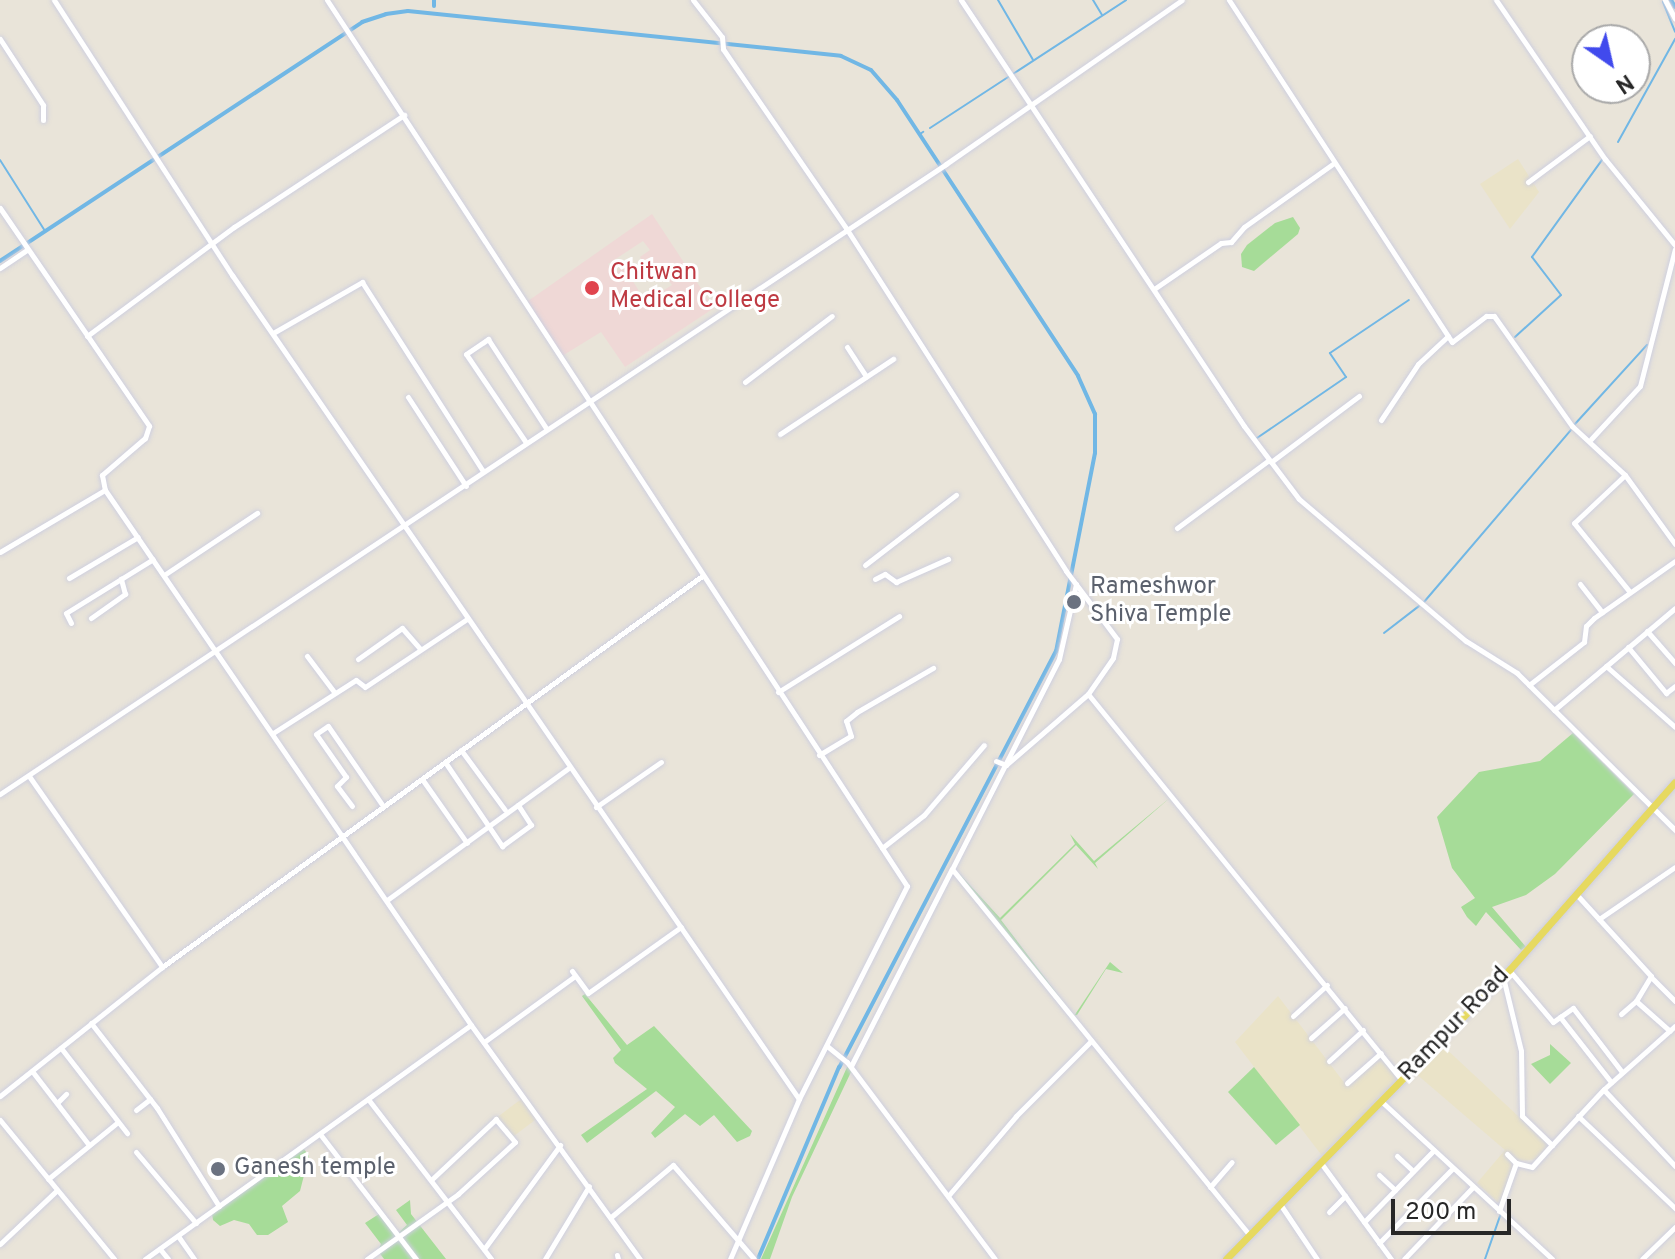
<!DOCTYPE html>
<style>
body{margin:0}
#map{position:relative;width:1675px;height:1259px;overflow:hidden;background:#e9e4d9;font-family:Overpass,sans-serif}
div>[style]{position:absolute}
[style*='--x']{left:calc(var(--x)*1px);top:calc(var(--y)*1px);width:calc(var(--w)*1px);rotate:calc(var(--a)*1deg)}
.education>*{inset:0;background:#eae3c8;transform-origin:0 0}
.medical>*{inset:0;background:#efd8d6}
.green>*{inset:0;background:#a6dc98}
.stream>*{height:2px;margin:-1px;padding:0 1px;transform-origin:1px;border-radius:1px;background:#71b7e5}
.canal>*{height:4px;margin:-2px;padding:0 2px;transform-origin:2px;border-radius:2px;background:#71b7e5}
.roads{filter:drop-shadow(0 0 2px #cecfdf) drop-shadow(0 0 2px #cecfdf)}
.minor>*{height:5px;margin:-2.5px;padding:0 2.5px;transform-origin:2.5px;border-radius:2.5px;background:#fff}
.major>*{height:7px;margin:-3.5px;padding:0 3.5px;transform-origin:3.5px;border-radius:3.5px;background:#e6d960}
.dots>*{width:22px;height:22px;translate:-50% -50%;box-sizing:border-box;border:4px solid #fff;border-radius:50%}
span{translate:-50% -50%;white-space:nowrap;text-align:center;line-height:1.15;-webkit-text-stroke:6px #fff;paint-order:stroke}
.health-label{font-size:24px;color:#be3a42}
.left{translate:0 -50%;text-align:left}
.worship-label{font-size:24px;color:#5b616d}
.street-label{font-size:24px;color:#272727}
.north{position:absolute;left:1571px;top:24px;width:80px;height:80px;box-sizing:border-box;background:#fff;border:2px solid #a9a9a9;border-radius:50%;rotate:146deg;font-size:22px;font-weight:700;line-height:32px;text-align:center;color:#272727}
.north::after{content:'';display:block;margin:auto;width:28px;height:36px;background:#414aed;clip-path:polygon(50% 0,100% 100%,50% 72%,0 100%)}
.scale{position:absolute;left:1391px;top:1199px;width:120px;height:36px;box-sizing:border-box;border:4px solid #272727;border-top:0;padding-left:10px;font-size:24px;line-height:28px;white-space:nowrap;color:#272727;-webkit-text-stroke:6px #fff;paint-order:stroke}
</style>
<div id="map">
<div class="education">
<div style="clip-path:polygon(1518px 159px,1539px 192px,1510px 229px,1480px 184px)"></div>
<div style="clip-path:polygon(1278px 996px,1346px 1085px,1379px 1056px,1398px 1080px,1323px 1157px,1235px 1042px)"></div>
<div style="clip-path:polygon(1441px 1044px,1549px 1145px,1539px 1159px,1518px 1161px,1501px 1205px,1477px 1183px,1505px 1150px,1414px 1072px)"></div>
<div style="left:524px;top:1097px;width:25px;height:36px;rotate:53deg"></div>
</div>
<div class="medical">
<div style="clip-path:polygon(evenodd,652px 214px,714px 308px,625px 367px,601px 332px,562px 356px,528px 301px,652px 214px,643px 241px,650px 250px,640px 257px,654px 280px,664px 274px,672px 285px,636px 308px,629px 297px,639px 291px,624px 267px,614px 273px,608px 264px,643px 241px)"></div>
</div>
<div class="green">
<div style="clip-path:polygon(1293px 217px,1300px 228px,1298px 234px,1254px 271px,1242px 267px,1241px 254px,1247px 245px,1275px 223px)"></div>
<div style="clip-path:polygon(1573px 733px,1634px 794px,1555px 874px,1526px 895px,1492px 907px,1526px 947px,1521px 950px,1486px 912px,1476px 926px,1467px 917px,1461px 907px,1475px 898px,1452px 868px,1437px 817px,1479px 772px,1540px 761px)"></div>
<div style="clip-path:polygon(1172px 796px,1095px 863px,1098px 869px,1076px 845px,1001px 920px,1074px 1016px,1110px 962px,1123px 973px,1106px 969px,1077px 1015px,1072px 1016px,957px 871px,1000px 918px,1075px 844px,1070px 834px,1094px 861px)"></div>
<div style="clip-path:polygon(585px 994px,627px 1045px,654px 1026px,752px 1131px,750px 1136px,737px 1142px,714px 1115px,700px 1126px,685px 1114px,655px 1138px,651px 1133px,675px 1107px,656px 1091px,587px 1143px,581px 1135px,647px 1089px,615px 1063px,613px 1058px,621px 1050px,582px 996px)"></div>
<div style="clip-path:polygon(1550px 1044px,1571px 1063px,1550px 1084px,1531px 1064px,1550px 1055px)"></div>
<div style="clip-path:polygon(848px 1065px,851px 1072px,792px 1197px,770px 1259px,761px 1259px)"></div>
<div style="clip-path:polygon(1254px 1067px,1300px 1125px,1276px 1145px,1228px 1092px)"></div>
<div style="clip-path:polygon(304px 1149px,309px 1156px,300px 1191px,282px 1206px,288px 1222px,268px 1235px,257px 1235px,249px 1224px,234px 1220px,220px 1226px,213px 1220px,212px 1214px)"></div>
<div style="clip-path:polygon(410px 1200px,411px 1214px,446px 1259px,384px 1259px,378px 1251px,381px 1244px,365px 1223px,379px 1214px,397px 1234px,407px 1225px,396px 1210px)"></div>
</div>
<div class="stream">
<div style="--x:998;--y:0;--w:69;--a:59.7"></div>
<div style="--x:1093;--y:0;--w:17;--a:59"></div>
<div style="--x:1663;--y:2;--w:32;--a:68"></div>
<div style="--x:930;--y:128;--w:234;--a:-33.1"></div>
<div style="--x:920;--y:134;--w:4;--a:-34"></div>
<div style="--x:1618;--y:142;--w:118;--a:-61"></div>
<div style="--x:0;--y:160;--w:84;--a:57.6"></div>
<div style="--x:1515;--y:337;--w:62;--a:-42.4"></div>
<div style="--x:1561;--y:295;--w:48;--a:-127.3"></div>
<div style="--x:1532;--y:257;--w:120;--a:-54.2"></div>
<div style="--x:1575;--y:424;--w:107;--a:-47.7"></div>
<div style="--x:1257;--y:438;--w:108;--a:-34.4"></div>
<div style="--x:1346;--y:377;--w:29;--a:-124"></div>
<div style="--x:1330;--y:353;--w:95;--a:-33.9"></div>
<div style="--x:1424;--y:602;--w:226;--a:-49.5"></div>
<div style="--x:1384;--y:633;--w:44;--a:-37.6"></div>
<div style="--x:1485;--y:1259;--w:46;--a:-70.8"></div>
</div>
<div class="canal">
<div style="--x:1671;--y:0;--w:8;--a:60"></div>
<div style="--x:434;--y:6;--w:6;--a:-90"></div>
<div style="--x:0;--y:261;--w:434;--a:-33.4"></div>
<div style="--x:362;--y:22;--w:25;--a:-18"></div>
<div style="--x:386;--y:14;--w:22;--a:-8"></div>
<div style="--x:408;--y:11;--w:435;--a:5.9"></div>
<div style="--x:841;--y:56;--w:33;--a:25"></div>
<div style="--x:871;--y:70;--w:40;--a:49"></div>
<div style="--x:897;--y:100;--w:330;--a:56.7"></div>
<div style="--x:1078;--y:376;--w:42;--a:65.9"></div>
<div style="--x:1095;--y:414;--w:39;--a:90"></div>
<div style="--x:1095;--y:453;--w:202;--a:101.1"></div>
<div style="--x:1056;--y:651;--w:469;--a:117.5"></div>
<div style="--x:839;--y:1067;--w:208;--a:112.9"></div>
</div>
<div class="roads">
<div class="minor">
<div style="--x:54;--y:0;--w:328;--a:57.1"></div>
<div style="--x:232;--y:275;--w:1000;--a:55.47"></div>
<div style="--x:327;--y:0;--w:1059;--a:56.79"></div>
<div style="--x:907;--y:886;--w:239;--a:116.9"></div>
<div style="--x:799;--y:1099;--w:174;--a:113.3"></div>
<div style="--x:693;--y:0;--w:47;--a:51.9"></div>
<div style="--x:722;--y:37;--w:12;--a:85"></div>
<div style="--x:723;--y:49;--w:217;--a:55.5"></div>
<div style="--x:846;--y:228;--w:407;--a:57.3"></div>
<div style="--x:1066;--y:571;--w:85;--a:53.1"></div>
<div style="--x:1117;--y:639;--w:19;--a:102"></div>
<div style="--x:1113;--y:658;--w:44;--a:124.8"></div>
<div style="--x:1088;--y:694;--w:108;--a:139.1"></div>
<div style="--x:961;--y:0;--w:511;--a:56.4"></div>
<div style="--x:1244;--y:426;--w:91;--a:53"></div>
<div style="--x:1299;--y:499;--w:219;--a:40.4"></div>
<div style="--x:1466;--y:641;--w:60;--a:32.1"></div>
<div style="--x:1517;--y:673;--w:223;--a:44.8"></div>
<div style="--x:1229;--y:0;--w:408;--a:56.9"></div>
<div style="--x:1452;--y:342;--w:43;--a:-37.4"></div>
<div style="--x:1486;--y:316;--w:8;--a:0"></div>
<div style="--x:1494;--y:316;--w:135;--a:54.7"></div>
<div style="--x:1572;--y:426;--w:72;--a:42.8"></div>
<div style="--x:1625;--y:475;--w:85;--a:54.1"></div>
<div style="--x:1496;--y:0;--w:193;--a:55.6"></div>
<div style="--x:1605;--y:159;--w:111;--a:50.9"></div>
<div style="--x:1665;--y:0;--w:21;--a:62"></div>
<div style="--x:0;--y:39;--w:79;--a:56.9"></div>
<div style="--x:43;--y:105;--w:15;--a:90"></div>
<div style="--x:1528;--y:182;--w:77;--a:-36.6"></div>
<div style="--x:0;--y:208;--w:264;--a:55.6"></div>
<div style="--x:149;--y:426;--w:13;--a:108"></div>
<div style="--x:145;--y:438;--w:57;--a:139.3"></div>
<div style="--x:102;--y:475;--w:15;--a:79"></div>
<div style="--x:0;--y:268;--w:32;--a:-34"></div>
<div style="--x:1154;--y:289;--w:81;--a:-34.5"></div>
<div style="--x:1221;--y:243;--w:10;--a:-6"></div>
<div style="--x:1231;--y:242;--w:20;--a:-49"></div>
<div style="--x:1244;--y:227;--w:110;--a:-35.4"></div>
<div style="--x:273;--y:333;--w:103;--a:-29.8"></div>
<div style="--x:362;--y:282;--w:224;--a:57.4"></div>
<div style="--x:87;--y:336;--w:183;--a:-36.6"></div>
<div style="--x:234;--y:227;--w:204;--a:-33.4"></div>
<div style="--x:847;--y:347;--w:35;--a:57"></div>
<div style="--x:745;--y:382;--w:109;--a:-37.2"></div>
<div style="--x:408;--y:397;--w:106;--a:56.9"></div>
<div style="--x:1381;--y:420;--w:67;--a:-56.5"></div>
<div style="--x:1418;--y:364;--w:41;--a:-43"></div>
<div style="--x:780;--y:434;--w:136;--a:-33.6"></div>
<div style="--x:1591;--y:439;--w:72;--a:-47.2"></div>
<div style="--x:1640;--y:386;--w:141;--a:-75.7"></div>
<div style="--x:525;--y:441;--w:105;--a:-124.1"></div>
<div style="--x:466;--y:354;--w:27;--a:-34"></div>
<div style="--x:488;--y:339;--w:106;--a:56.9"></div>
<div style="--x:1271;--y:462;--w:110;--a:-36.9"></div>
<div style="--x:1625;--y:475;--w:70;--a:136.7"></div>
<div style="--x:1574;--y:523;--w:87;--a:51"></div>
<div style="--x:1177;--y:528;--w:114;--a:-36.5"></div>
<div style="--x:0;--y:552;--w:122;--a:-30.6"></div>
<div style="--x:105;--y:490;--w:648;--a:55.62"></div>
<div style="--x:471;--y:1025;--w:289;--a:54.2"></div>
<div style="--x:865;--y:565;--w:115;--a:-37.6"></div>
<div style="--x:164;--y:575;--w:112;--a:-33.7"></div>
<div style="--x:69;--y:578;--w:80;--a:-30.7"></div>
<div style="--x:875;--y:579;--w:11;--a:-27"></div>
<div style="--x:885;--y:574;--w:14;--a:36"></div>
<div style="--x:896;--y:582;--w:57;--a:-23.9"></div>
<div style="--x:1076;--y:584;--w:77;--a:102.8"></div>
<div style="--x:1059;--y:659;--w:236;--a:117"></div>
<div style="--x:952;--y:869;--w:471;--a:50.9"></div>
<div style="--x:1580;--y:584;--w:36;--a:52"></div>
<div style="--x:91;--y:618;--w:42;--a:-35.2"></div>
<div style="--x:125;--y:594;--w:16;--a:-105"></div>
<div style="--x:71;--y:623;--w:11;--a:-117"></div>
<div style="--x:66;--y:613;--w:102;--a:-31.8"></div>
<div style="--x:1647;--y:631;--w:43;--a:48.8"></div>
<div style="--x:1628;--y:647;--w:60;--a:50.4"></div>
<div style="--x:1666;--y:693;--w:11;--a:-38"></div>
<div style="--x:307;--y:656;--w:46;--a:52.9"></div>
<div style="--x:358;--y:659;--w:54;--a:-35.2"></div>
<div style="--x:402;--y:628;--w:28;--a:49"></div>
<div style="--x:1606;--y:666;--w:92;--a:41.5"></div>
<div style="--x:1529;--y:685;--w:70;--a:-38"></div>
<div style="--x:1584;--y:642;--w:16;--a:-83"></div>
<div style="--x:1586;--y:626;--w:11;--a:-45"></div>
<div style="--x:1594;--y:618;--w:99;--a:-35.1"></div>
<div style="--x:778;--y:692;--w:143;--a:-32.1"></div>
<div style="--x:1088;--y:694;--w:498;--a:50.9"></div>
<div style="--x:1554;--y:710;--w:158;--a:-40.1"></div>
<div style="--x:273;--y:733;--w:98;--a:-32.6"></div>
<div style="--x:356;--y:680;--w:11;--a:38"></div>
<div style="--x:365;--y:687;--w:123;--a:-33.7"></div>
<div style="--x:461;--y:750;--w:74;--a:53.7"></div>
<div style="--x:819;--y:755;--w:37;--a:-31"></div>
<div style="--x:851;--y:736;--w:16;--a:-108"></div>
<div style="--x:846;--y:721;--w:14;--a:-39"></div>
<div style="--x:857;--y:712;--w:88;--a:-30.1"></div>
<div style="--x:996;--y:761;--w:11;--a:22"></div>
<div style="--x:445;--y:762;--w:102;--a:55.8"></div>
<div style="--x:502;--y:846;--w:36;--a:-36"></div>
<div style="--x:531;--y:825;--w:24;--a:-123"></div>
<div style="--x:29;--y:776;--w:233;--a:55.1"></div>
<div style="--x:422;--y:779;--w:78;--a:54.9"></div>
<div style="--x:0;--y:794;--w:1137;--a:-33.66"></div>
<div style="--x:946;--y:164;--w:287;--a:-34.8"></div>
<div style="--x:352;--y:806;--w:25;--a:-127"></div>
<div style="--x:337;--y:786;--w:13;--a:-45"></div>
<div style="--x:346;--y:777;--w:52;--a:-124.9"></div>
<div style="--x:316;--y:734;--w:14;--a:-34"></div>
<div style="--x:328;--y:726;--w:97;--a:55.5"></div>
<div style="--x:596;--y:807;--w:79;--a:-34.7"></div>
<div style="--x:882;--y:848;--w:53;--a:-38.2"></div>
<div style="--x:924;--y:815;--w:92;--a:-49.4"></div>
<div style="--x:1577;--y:895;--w:110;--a:47.6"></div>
<div style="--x:1651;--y:976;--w:29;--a:121"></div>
<div style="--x:1636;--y:1001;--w:45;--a:41.4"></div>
<div style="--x:387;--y:900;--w:225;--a:-36"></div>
<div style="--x:1599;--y:919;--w:92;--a:-34.4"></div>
<div style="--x:1509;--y:970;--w:68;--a:49.8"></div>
<div style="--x:1553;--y:1022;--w:9;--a:-36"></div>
<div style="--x:1560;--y:1017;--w:83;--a:51.9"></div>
<div style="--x:572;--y:971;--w:27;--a:54"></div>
<div style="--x:588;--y:993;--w:114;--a:-35.4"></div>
<div style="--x:1503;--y:977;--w:76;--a:76.3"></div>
<div style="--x:1521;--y:1051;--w:65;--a:89.1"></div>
<div style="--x:1522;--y:1116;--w:42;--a:44"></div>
<div style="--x:1552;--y:1145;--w:76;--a:-47.1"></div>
<div style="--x:1604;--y:1089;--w:95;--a:-41.6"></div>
<div style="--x:1653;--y:979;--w:31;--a:45"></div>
<div style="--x:1621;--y:1014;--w:20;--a:-41"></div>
<div style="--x:1293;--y:1016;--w:46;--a:-42.4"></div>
<div style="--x:1560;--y:1017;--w:16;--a:-35"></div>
<div style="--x:1573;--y:1008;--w:81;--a:52.6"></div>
<div style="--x:91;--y:1023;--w:108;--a:52.2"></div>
<div style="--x:157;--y:1108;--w:116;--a:57.7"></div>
<div style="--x:1311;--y:1038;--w:45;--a:-41.4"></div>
<div style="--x:484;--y:1042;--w:112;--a:-36"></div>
<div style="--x:827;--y:1046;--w:26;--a:39"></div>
<div style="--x:847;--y:1062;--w:246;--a:53.1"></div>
<div style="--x:61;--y:1048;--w:108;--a:52.2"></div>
<div style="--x:1329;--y:1061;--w:46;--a:-42.4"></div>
<div style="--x:851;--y:1066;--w:221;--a:-62.9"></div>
<div style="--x:32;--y:1071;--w:93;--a:52.4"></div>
<div style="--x:1347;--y:1083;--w:45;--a:-41.4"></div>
<div style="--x:1604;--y:1090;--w:104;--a:46.9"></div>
<div style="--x:0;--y:1096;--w:207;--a:-38.5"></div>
<div style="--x:162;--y:967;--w:667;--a:-35.91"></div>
<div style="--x:368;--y:1099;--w:202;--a:52.4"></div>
<div style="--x:1381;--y:1101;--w:233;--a:42.7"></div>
<div style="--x:57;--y:1103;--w:13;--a:-45"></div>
<div style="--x:136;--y:1110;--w:18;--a:-38"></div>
<div style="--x:1578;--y:1116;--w:134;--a:43.5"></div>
<div style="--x:0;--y:1120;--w:180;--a:50.6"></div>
<div style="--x:320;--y:1134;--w:158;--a:52.5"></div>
<div style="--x:136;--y:1152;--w:93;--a:49.8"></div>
<div style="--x:1507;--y:1154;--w:13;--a:45"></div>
<div style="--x:1397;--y:1156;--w:22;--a:43"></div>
<div style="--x:1321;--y:1163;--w:119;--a:53.9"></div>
<div style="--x:1379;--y:1175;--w:22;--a:43"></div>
<div style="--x:48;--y:1179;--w:90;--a:-39.2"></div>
<div style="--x:1210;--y:1187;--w:33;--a:-49"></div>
<div style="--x:948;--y:1196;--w:105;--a:-49.6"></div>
<div style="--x:1016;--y:1116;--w:106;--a:-45"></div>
<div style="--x:1280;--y:1204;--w:66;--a:56.1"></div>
<div style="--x:1499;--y:1211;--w:51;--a:-70.5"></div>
<div style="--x:1516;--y:1163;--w:16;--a:14"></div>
<div style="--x:1532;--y:1167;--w:30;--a:-48"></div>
<div style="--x:1329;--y:1212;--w:23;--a:-45"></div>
<div style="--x:611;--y:1217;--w:81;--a:-40"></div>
<div style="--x:673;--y:1165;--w:124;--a:49.2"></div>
<div style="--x:1364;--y:1222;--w:100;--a:-45.8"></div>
<div style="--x:178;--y:1236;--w:28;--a:55"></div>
<div style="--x:1379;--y:1243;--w:105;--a:-45.4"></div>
<div style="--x:0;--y:1244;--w:77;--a:-43.4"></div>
<div style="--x:160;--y:1249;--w:13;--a:51"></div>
<div style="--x:484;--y:1249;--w:129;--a:-53.8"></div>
<div style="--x:617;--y:1255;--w:4;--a:76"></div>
<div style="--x:145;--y:1259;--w:401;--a:-35.7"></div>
<div style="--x:367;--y:1259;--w:112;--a:-35.5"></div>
<div style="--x:458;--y:1194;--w:77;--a:-42.4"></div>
<div style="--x:515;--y:1142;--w:30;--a:-130"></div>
<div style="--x:496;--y:1119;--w:88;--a:136.8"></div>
<div style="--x:545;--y:1259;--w:85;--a:-58.9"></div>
<div style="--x:1404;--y:1259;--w:100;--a:-46.2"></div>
<div style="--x:1642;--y:1259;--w:46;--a:-44.1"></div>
</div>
<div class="major">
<div style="--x:1226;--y:1259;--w:406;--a:-45.6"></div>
<div style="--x:1510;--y:969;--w:249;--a:-48.6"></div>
</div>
</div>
<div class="dots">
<div style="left:592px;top:288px;background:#e0444e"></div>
<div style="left:1074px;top:602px;background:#6b7280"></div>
<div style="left:218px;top:1169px;background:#6b7280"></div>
</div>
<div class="health-label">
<span class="left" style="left:610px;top:288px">Chitwan<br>Medical College</span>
</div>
<div class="worship-label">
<span class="left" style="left:1090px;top:602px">Rameshwor<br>Shiva Temple</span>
<span class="left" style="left:234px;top:1169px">Ganesh temple</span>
</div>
<div class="street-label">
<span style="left:1455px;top:1025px;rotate:-46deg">Rampur Road</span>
</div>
<div class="north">N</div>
<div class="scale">200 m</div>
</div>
